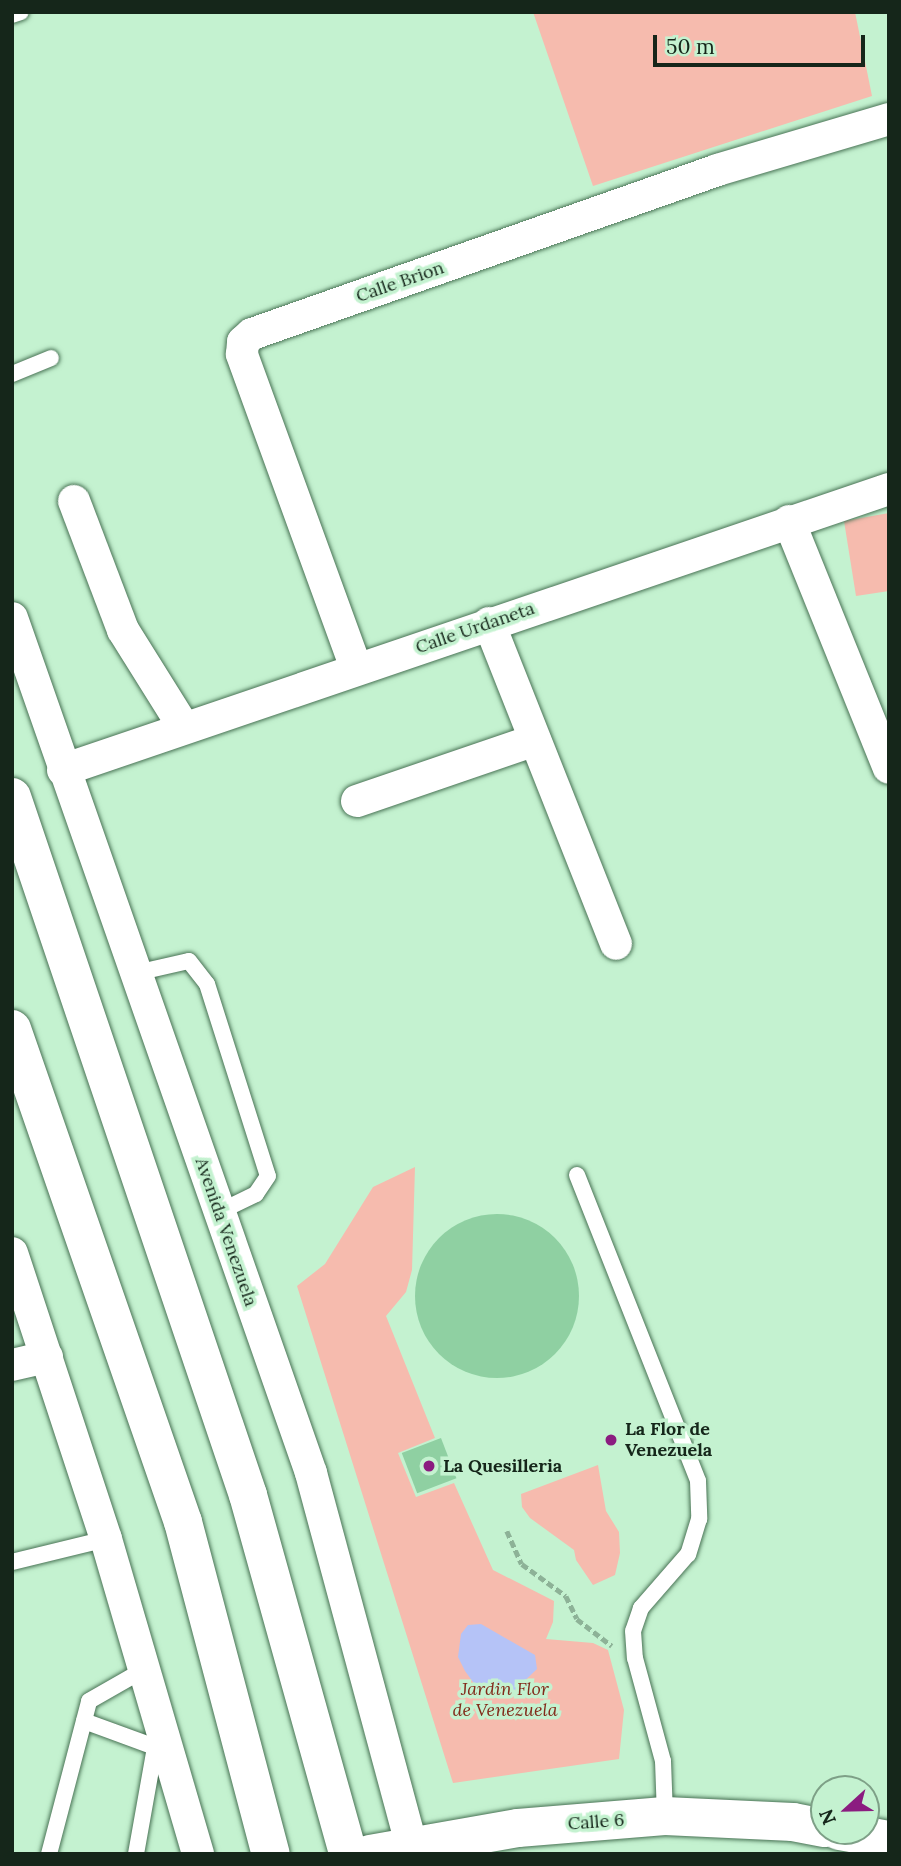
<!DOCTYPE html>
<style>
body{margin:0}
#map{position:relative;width:901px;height:1866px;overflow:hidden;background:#c4f2d0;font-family:Lora,serif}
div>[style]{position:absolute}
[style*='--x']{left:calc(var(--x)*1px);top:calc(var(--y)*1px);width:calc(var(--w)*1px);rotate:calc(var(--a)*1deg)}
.green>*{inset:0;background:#f6bbae}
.water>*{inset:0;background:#b5c3f7}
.building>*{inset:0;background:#8fd0a2;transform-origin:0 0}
.round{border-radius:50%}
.path>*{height:4.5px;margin-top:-2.25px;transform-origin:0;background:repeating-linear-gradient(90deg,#8db297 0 7px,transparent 0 10.5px)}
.roads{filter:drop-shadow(0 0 2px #497355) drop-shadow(0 0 2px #497355)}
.service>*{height:16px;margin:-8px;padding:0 8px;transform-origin:8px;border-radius:8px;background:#fff}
.minor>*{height:32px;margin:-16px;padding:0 16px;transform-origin:16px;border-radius:16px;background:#fff}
.tertiary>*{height:38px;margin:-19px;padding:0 19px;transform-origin:19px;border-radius:19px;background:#fff}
.dots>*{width:19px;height:19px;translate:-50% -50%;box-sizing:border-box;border:4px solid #c4f2d0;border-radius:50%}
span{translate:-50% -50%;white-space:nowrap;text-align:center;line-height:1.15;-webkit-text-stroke:7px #c4f2d0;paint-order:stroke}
.street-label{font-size:18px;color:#15261a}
.poi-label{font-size:18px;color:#15261a;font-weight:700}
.left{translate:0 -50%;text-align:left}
.park-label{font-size:18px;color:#822a1a;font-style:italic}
.frame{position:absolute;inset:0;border:14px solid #15261a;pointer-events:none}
.north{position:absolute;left:810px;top:1775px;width:70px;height:70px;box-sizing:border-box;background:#c4f2d0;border:2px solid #7ea087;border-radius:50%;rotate:248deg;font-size:19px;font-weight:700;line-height:28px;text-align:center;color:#15261a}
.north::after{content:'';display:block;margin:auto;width:24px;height:32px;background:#8b1c80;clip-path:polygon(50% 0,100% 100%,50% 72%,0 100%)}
.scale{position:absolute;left:653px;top:35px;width:212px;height:32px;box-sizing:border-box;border:4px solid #15261a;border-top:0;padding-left:9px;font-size:21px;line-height:24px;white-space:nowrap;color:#15261a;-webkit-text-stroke:5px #c4f2d0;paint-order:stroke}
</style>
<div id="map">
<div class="green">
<div style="clip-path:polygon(533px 12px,855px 12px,872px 96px,593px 186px)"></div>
<div style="clip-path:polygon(889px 513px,889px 591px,856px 596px,844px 521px)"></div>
<div style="clip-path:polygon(415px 1167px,412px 1270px,406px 1292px,386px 1316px,435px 1438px,398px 1453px,416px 1497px,454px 1483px,493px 1570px,554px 1601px,553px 1622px,546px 1639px,593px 1643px,608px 1650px,624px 1710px,619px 1759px,453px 1783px,297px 1286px,325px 1264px,373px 1187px)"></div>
<div style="clip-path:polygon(598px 1465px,606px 1511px,619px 1532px,620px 1553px,615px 1575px,593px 1585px,576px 1560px,574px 1550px,530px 1518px,522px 1507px,521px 1494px)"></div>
</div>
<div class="water">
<div style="clip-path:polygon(481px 1624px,535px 1655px,537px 1669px,514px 1691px,499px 1696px,478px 1689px,465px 1671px,458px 1657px,461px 1634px,468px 1625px)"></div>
</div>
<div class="building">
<div class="round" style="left:415px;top:1214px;width:164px;height:164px"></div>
<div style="left:441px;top:1438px;width:43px;height:42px;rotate:69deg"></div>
</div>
<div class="path">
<div style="--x:507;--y:1531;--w:36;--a:66"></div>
<div style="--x:522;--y:1564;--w:54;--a:36"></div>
<div style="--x:566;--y:1596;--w:25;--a:64"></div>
<div style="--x:577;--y:1619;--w:44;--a:37.6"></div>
</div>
<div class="roads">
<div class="service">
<div style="--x:12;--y:15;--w:9;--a:-18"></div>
<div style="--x:12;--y:374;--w:42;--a:-22.3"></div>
<div style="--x:136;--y:973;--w:54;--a:-12.8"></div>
<div style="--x:189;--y:961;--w:29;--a:52"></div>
<div style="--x:207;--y:984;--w:201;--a:72.4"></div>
<div style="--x:268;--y:1176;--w:22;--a:124"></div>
<div style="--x:256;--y:1194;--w:41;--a:154.1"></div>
<div style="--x:577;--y:1175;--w:329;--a:68.4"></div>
<div style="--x:698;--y:1481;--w:38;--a:88"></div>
<div style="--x:699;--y:1519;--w:37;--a:107"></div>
<div style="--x:688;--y:1554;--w:72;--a:131"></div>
<div style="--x:641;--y:1608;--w:24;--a:109"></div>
<div style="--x:633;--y:1631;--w:27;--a:86"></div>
<div style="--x:635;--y:1658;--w:107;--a:74.8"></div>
<div style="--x:663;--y:1761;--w:55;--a:87.9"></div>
<div style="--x:12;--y:1562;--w:97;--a:-13.7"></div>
<div style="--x:84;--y:1721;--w:76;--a:20.1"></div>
<div style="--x:49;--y:1854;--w:158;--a:-75.3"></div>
<div style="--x:89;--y:1701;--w:64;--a:-29.7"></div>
<div style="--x:136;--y:1854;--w:109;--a:-79.9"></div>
<div style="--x:155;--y:1747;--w:11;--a:-52"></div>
</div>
<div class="minor">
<div style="--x:74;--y:501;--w:138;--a:69.2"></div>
<div style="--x:123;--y:630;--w:113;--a:58"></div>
<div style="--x:789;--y:521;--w:266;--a:68"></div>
<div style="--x:12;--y:618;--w:906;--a:70.72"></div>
<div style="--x:311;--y:1473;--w:395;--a:74.9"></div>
<div style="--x:489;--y:623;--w:345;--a:68.4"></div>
<div style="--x:356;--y:668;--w:334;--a:-110"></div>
<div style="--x:242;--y:354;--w:12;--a:-85"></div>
<div style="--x:243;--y:342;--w:12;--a:-42"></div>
<div style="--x:252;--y:334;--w:493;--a:-19.4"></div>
<div style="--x:717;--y:170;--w:179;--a:-16.5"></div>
<div style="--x:63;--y:770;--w:872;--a:-18.79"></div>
<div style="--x:357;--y:801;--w:188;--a:-18.9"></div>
<div style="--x:12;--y:1253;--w:301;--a:71.8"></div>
<div style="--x:106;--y:1539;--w:328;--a:73.7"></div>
<div style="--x:12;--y:1365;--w:36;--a:-13"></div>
</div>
<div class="tertiary">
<div style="--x:12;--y:797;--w:737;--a:71.32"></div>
<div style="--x:248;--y:1495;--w:373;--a:74.4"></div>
<div style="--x:12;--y:1029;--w:522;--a:70.87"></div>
<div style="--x:183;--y:1522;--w:343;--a:75.2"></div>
<div style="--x:839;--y:1831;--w:51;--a:10.2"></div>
<div style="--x:370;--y:1854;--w:150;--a:-10"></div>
<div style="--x:518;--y:1828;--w:147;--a:-4.7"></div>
<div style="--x:665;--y:1816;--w:128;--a:2.7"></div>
<div style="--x:793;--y:1822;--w:32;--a:11"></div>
</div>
</div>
<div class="dots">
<div style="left:611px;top:1440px;background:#8b1c80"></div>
<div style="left:429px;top:1466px;background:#8b1c80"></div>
</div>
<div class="street-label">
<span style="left:400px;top:282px;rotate:-19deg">Calle Brion</span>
<span style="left:475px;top:628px;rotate:-19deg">Calle Urdaneta</span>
<span style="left:226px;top:1232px;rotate:71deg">Avenida Venezuela</span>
<span style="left:596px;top:1822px;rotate:-4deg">Calle 6</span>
</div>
<div class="poi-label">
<span class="left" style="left:625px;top:1440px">La Flor de<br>Venezuela</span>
<span class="left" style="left:443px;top:1466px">La Quesilleria</span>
</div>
<div class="park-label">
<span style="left:505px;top:1700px">Jardin Flor<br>de Venezuela</span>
</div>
<div class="frame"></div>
<div class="north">N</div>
<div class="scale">50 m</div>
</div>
